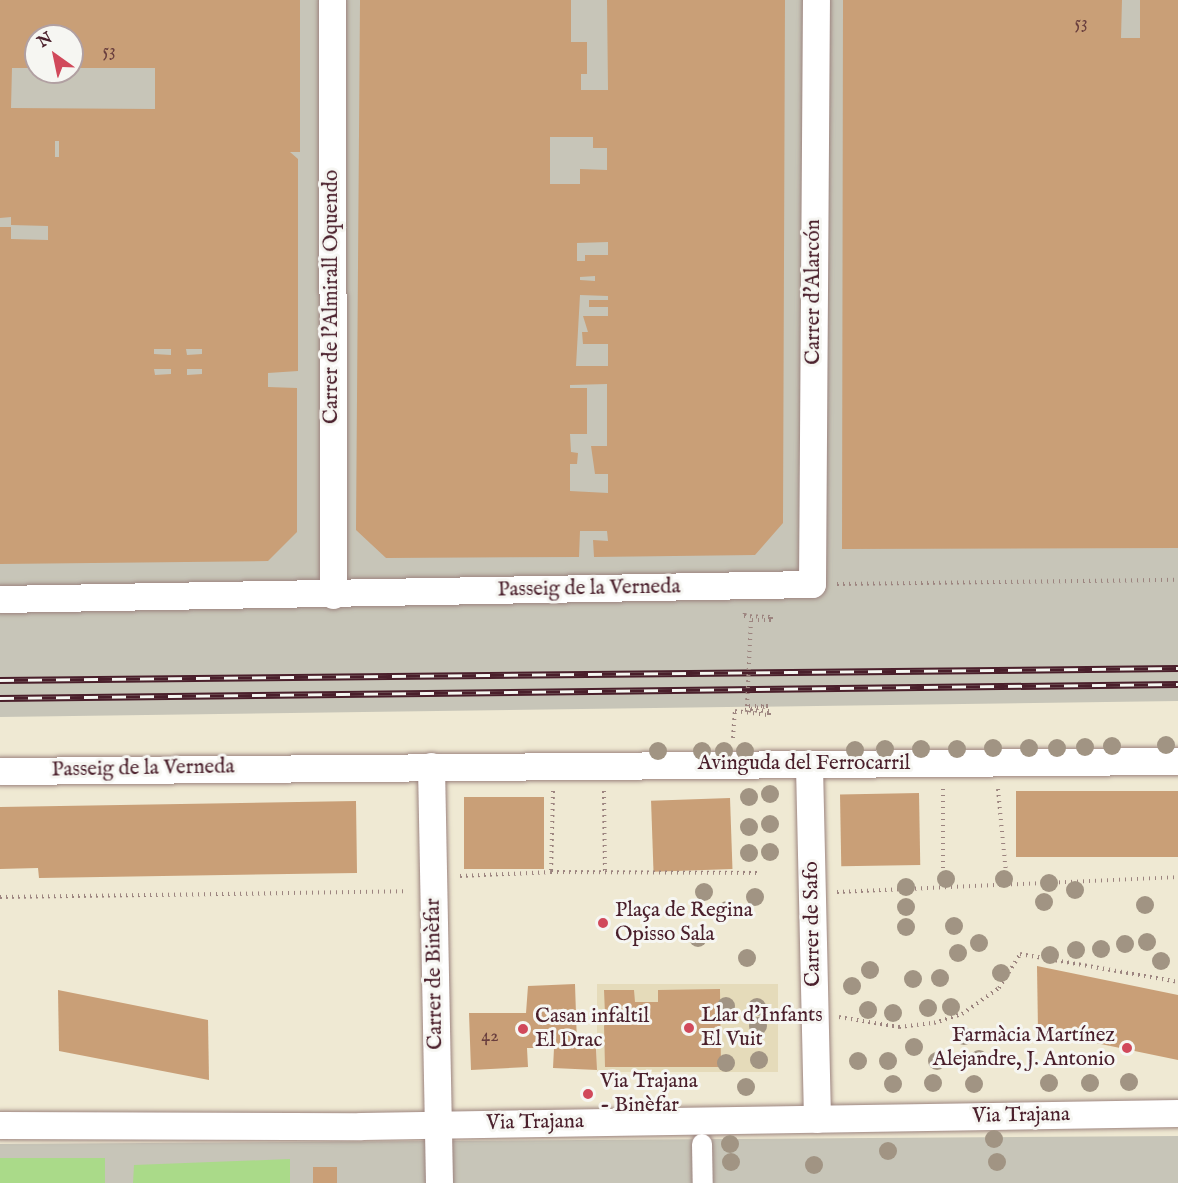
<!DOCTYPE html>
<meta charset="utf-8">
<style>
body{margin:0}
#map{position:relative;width:1178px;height:1183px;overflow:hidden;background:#efe9d3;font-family:"IM FELL English",serif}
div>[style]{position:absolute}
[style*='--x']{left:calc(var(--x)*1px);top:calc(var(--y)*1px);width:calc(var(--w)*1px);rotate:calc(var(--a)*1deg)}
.built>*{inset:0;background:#e5dbba;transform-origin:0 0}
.industrial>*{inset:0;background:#c7c5b8}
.green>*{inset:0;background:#aada89;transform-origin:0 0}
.building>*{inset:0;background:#c99f77;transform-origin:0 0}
.path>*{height:4px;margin-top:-2px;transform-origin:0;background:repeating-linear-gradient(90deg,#9c847f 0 1.5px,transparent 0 6px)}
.roads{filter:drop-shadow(0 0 2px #9c847f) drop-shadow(0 0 2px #9c847f)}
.pedestrian>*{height:20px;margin:-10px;padding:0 10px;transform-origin:10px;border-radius:10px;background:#fff}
.minor>*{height:27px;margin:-13.5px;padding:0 13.5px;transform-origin:13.5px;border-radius:13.5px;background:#fff}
.rail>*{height:7px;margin-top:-3.5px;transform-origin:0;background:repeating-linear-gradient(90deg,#f6f6f2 0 14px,#4a1f2b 0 28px);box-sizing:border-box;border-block:2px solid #4a1f2b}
.path-bridge>*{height:4px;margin-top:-2px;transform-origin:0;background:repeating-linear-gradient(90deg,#9c847f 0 1.5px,transparent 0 6px)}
.trees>*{width:18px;height:18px;margin:-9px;border-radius:50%;background:#a19483}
.dots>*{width:16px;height:16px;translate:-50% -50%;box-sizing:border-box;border:3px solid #f6f6f2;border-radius:50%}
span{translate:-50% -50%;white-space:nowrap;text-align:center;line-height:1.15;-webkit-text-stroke:6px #f6f6f2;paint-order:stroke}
.number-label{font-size:18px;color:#6a3f3e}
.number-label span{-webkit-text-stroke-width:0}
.street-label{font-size:21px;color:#4a1f2b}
.poi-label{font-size:21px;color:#4a1f2b}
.left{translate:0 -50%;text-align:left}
.right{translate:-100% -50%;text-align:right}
.north{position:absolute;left:24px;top:24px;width:60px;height:60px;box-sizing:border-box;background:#f6f6f2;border:2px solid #b1a0a2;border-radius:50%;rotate:327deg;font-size:16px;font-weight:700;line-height:24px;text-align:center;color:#4a1f2b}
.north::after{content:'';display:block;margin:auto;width:21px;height:27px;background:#d1495b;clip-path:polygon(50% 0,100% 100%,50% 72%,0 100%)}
</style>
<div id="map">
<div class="built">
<div style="left:597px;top:984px;width:181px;height:88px"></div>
</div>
<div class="industrial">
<div style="clip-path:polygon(evenodd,0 0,1178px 0,1178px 701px,0 717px,0 0,36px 36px,72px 36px,72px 72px,36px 72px,36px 36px)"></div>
<div style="clip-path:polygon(1178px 1136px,1178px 1183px,0 1183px,0 1144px)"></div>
</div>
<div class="green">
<div style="left:0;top:1158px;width:105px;height:25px"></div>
<div style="clip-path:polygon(290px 1159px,290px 1183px,133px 1183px,134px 1165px)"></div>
</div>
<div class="building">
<div style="clip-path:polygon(evenodd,0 0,300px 0,300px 152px,290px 152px,298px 159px,298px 371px,268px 373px,268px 387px,297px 388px,297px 532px,268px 561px,0 564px,0 227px,11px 227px,11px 239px,48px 240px,48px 226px,11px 225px,11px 217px,0 218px,0 0,36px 36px,72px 36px,72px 68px,155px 68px,155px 109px,11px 108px,12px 68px,36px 68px,36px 36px,0 0,55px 141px,59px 141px,59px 157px,55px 157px,55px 141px,0 0,154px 349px,171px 349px,171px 355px,154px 354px,154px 349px,0 0,186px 349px,202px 349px,202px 354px,187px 355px,186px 349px,0 0,154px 369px,171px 369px,171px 374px,155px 375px,154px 369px,0 0,187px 369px,202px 369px,202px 374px,187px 375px,187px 369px)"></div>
<div style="clip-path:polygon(evenodd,360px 0,571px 0,571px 42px,587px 42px,587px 74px,581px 74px,581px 90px,608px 90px,607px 0,785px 0,783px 523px,755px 555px,594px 557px,593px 540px,608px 541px,607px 531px,580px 531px,579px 557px,386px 558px,356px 530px,360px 0,550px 137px,593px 137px,593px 148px,607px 148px,607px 170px,580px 169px,580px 184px,550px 184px,550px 137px,360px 0,608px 242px,608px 255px,585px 255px,585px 261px,577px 261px,577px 243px,608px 242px,360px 0,595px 276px,595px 281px,580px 280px,580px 277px,595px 276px,360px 0,580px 295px,608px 296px,608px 300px,589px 300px,589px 307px,608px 307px,608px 316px,583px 316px,588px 332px,582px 332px,583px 344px,608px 344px,608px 366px,576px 366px,580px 295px,360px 0,607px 384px,607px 446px,591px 446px,595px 474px,608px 474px,608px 493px,570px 491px,570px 464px,577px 464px,578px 453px,571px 452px,570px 434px,587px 434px,587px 388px,570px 388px,570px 385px,607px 384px)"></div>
<div style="clip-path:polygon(843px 0,1122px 0,1121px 38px,1140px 38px,1140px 0,1178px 0,1178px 548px,842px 549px)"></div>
<div style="left:1178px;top:791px;width:66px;height:162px;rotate:90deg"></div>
<div style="left:919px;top:793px;width:72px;height:79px;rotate:89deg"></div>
<div style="left:464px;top:797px;width:80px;height:72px"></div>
<div style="left:730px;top:798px;width:71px;height:79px;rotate:88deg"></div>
<div style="clip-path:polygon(356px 801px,357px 873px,39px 878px,38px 868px,0 869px,0 807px)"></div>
<div style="clip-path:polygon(1037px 966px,1178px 995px,1178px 1060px,1038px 1031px)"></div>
<div style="clip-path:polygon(575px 984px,577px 1044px,596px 1045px,597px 1070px,553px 1068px,554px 1048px,527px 1048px,528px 1067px,471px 1070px,469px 1013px,526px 1013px,528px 986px)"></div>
<div style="clip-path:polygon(720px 989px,721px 1067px,605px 1067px,604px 1025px,621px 1025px,621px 1014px,605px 1014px,604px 990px,634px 990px,635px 1002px,658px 1002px,658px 990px)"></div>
<div style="clip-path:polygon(58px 990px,208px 1020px,209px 1080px,59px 1051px)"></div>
<div style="left:313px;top:1167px;width:24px;height:16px"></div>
</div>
<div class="path">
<div style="--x:837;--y:584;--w:341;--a:-0.7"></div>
<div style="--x:745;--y:613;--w:3;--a:108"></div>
<div style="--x:744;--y:616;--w:27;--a:2"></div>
<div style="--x:771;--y:617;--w:3;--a:90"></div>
<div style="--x:771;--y:620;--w:20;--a:180"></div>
<div style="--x:733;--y:738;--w:27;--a:-86"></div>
<div style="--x:735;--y:711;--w:34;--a:7"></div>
<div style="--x:769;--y:715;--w:4;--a:-90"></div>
<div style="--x:769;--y:711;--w:24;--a:-178"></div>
<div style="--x:745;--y:710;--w:23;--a:-10"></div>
<div style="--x:768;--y:706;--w:21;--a:180"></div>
<div style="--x:943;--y:789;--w:98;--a:90"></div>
<div style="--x:998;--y:789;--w:95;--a:84.6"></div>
<div style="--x:553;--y:791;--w:81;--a:91.4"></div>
<div style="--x:551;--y:872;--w:210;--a:0.3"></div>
<div style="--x:604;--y:791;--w:84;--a:89.3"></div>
<div style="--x:460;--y:876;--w:91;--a:-2.5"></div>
<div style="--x:837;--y:892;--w:341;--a:-2.5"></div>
<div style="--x:0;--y:897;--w:406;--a:-0.8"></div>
<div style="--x:839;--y:1017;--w:61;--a:9.5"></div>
<div style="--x:899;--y:1027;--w:35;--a:-7"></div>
<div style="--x:934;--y:1023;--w:29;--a:-18"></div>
<div style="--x:962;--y:1014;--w:45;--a:-35.1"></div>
<div style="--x:999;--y:988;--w:40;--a:-58"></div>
<div style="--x:1020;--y:954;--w:160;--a:10"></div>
</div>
<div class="roads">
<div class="pedestrian">
<div style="--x:702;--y:1144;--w:39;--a:89"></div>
</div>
<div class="minor">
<div style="--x:332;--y:0;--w:595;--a:89.9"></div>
<div style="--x:0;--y:599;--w:812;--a:-1.06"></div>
<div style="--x:812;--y:584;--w:584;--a:-89.61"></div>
<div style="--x:431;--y:766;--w:417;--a:88.9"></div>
<div style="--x:809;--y:766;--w:353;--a:88.7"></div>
<div style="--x:0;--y:771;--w:1178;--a:-0.49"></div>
<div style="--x:0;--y:1125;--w:361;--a:0.2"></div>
<div style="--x:361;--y:1126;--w:817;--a:-0.91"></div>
</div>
</div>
<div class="rail">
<div style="--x:0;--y:680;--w:1178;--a:-0.58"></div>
<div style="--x:0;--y:698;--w:1178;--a:-0.68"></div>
</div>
<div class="path-bridge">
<div style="--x:747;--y:706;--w:86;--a:-87.3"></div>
</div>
<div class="trees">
<div style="left:1166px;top:745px"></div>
<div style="left:1112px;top:746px"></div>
<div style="left:1085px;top:747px"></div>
<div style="left:993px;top:748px"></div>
<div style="left:1029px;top:748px"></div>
<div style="left:1057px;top:748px"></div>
<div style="left:885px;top:749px"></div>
<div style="left:921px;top:749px"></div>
<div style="left:957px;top:749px"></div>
<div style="left:855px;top:750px"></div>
<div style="left:658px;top:751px"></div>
<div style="left:702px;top:751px"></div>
<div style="left:724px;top:751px"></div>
<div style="left:745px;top:751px"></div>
<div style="left:770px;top:794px"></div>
<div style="left:749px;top:797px"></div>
<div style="left:770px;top:824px"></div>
<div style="left:749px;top:827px"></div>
<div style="left:770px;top:852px"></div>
<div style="left:749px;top:853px"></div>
<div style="left:946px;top:879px"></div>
<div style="left:1004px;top:879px"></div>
<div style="left:1049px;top:883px"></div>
<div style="left:906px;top:887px"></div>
<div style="left:1075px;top:890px"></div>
<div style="left:704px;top:892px"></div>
<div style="left:755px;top:897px"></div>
<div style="left:1044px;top:902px"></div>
<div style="left:1145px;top:905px"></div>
<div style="left:906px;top:907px"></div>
<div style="left:727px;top:910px"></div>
<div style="left:954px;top:926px"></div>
<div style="left:906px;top:927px"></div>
<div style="left:698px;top:938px"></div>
<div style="left:1147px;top:942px"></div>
<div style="left:979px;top:943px"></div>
<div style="left:1125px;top:944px"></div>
<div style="left:1101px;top:949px"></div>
<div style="left:1076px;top:950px"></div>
<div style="left:958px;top:953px"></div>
<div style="left:1050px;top:955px"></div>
<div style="left:747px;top:958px"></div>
<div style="left:1161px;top:961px"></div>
<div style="left:870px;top:970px"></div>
<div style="left:1001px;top:973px"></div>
<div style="left:940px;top:978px"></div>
<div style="left:913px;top:979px"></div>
<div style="left:852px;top:986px"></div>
<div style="left:726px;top:1006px"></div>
<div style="left:757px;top:1007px"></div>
<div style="left:951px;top:1007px"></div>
<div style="left:928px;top:1008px"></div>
<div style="left:868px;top:1010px"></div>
<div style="left:893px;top:1013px"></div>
<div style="left:758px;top:1026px"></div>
<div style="left:964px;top:1036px"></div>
<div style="left:914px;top:1047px"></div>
<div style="left:979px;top:1059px"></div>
<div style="left:759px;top:1060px"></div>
<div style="left:858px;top:1061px"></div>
<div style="left:888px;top:1061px"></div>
<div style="left:937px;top:1061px"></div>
<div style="left:726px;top:1063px"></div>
<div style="left:1129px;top:1082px"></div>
<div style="left:933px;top:1083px"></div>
<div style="left:1049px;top:1083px"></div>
<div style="left:1090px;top:1083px"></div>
<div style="left:893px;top:1084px"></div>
<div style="left:974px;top:1084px"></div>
<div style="left:746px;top:1087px"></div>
<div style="left:994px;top:1139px"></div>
<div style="left:730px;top:1144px"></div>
<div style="left:888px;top:1151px"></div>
<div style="left:731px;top:1162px"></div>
<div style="left:997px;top:1162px"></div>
<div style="left:814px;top:1165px"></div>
</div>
<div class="dots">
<div style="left:603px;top:923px;background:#d1495b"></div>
<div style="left:689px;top:1028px;background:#d1495b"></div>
<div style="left:523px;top:1029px;background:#d1495b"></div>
<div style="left:1127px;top:1048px;background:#d1495b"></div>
<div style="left:588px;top:1094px;background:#d1495b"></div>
</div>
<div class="number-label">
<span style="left:1081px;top:24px">53</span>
<span style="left:109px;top:52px">53</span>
<span style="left:490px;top:1037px">42</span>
</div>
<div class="street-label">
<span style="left:814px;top:292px;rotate:-90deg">Carrer d'Alarcón</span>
<span style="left:332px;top:297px;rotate:-90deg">Carrer de l'Almirall Oquendo</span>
<span style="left:589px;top:589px;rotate:-1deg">Passeig de la Verneda</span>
<span style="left:804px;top:764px">Avinguda del Ferrocarril</span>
<span style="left:143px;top:769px;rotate:-1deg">Passeig de la Verneda</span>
<span style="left:813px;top:924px;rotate:-91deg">Carrer de Safo</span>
<span style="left:435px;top:974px;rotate:-91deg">Carrer de Binèfar</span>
<span style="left:1021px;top:1116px;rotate:-1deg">Via Trajana</span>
<span style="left:535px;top:1123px;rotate:-1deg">Via Trajana</span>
</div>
<div class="poi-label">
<span class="left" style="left:615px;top:923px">Plaça de Regina<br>Opisso Sala</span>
<span class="left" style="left:701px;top:1028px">Llar d'Infants<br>El Vuit</span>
<span class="left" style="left:535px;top:1029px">Casan infaltil<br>El Drac</span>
<span class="right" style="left:1115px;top:1048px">Farmàcia Martínez<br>Alejandre, J. Antonio</span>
<span class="left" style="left:600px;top:1094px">Via Trajana<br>- Binèfar</span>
</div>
<div class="north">N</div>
</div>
